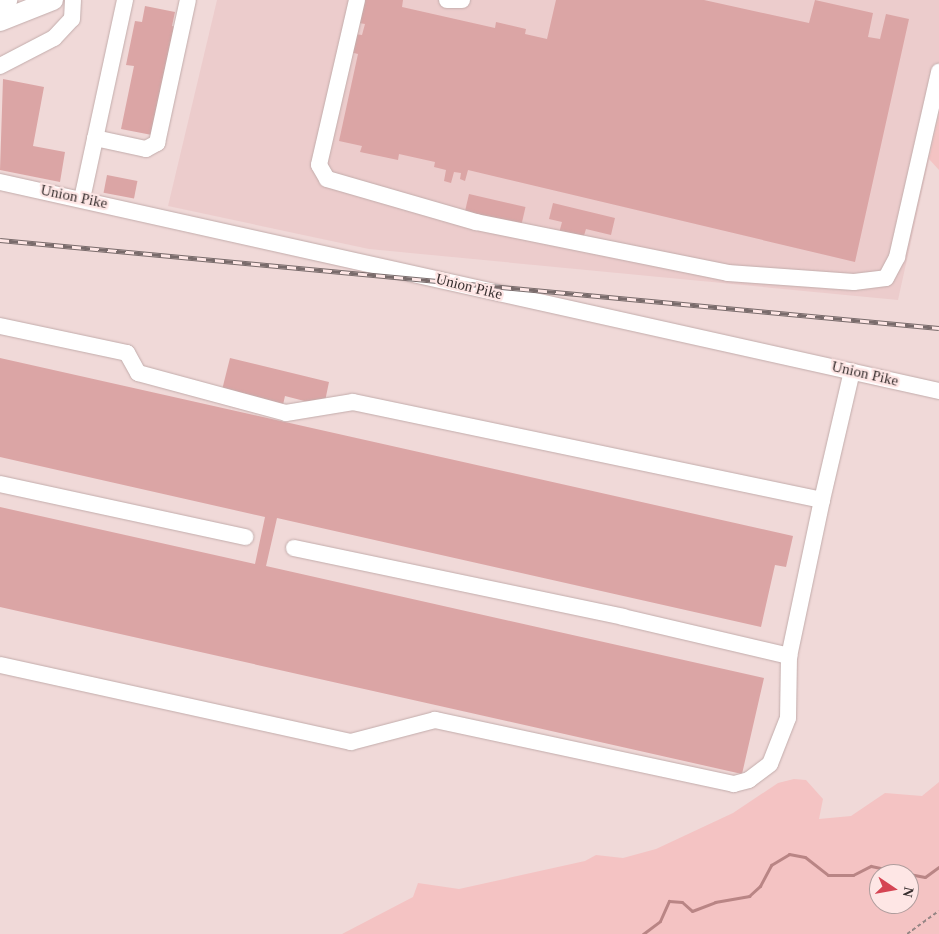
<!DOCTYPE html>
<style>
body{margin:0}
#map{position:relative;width:939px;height:934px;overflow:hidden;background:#f0d9d8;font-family:Georgia,serif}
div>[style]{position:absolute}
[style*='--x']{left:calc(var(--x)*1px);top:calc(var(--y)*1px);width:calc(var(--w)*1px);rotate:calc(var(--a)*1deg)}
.built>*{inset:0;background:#eccccc}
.green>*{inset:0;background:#f4c3c3}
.stream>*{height:3px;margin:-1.5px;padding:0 1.5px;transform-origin:1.5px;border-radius:1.5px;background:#b98585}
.building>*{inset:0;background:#dba5a5;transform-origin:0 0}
.path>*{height:2px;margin-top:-1px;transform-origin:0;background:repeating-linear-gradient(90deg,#968685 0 4px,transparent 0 6.5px)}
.roads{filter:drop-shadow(0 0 1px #c2acab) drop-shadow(0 0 1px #c2acab)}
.minor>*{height:16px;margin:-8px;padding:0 8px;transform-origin:8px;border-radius:8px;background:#fff}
.major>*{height:20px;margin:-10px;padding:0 10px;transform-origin:10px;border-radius:10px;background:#fff}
.rail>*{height:5px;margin-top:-2.5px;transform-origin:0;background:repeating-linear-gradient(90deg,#fee6e5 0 9px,#796b6b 0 18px);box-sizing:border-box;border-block:1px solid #796b6b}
span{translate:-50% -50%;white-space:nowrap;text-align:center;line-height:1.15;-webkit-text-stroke:4.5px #fee6e5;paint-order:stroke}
.street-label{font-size:15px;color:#393030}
.north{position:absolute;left:869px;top:864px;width:50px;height:50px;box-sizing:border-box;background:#fee6e5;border:1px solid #af9d9d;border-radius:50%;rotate:102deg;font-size:14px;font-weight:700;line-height:20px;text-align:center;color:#393030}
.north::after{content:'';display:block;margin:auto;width:18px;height:22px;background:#d54453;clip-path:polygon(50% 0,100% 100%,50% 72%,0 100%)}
</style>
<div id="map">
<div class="built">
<div style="clip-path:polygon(217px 0,939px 0,939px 114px,898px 300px,369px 249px,168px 206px)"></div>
</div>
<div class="green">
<div style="clip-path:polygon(939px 114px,939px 170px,929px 159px)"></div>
<div style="clip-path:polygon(evenodd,794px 779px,806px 780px,823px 799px,819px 819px,851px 816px,885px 793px,922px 796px,939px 782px,939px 934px,342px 934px,413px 897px,418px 883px,459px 889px,585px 861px,596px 855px,623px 858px,656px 849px,733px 813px,778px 783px,794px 779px,879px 874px,909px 874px,909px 904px,879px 904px,879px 874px)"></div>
</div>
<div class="stream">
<div style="--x:909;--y:874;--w:16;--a:11"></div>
<div style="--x:925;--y:877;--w:17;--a:-36"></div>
<div style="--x:643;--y:934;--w:21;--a:-37"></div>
<div style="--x:660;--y:921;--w:22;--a:-66"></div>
<div style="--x:669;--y:901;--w:13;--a:4"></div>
<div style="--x:682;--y:902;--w:13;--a:42"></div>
<div style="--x:692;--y:911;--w:25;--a:-21"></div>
<div style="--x:715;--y:902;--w:35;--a:-10"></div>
<div style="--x:749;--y:896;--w:15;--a:-42"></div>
<div style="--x:760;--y:886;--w:24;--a:-62"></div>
<div style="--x:771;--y:865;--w:21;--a:-31"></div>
<div style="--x:789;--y:854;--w:16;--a:11"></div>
<div style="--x:805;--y:857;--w:29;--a:38"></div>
<div style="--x:828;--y:875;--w:25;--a:0"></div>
<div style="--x:853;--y:875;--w:20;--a:-27"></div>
<div style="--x:871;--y:866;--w:39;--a:12"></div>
</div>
<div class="building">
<div style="clip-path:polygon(364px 0,403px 0,402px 7px,495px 28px,496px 22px,526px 29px,525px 34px,547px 39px,556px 0,704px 0,809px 23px,815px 0,873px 13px,868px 37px,880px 39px,886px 14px,909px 19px,855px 262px,468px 170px,465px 181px,460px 179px,461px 173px,454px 172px,451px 183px,444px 181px,446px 170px,434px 167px,435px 162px,399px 154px,398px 160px,360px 152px,362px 146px,339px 141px,358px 54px,350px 52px,354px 34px,362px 35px,365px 24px,359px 23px)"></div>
<div style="clip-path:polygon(145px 6px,175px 12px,172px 26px,179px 28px,157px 136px,121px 129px,134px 66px,126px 65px,135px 21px,142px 22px)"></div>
<div style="clip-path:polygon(3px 79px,44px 87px,33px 146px,65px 152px,60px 182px,0 170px)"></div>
<div style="left:107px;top:175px;width:31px;height:18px;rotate:11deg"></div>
<div style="left:469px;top:194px;width:58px;height:20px;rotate:13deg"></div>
<div style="clip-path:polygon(553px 203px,615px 218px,611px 235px,586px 229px,582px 242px,558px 237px,562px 222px,549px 219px)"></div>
<div style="clip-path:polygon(0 358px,793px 536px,786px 567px,775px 565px,761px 627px,277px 518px,266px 566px,764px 678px,742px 774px,0 607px,0 507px,255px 564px,265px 517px,0 457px)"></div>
<div style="clip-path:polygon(230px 358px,329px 382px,324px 406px,285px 396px,282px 409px,221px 394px)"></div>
</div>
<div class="path">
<div style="--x:907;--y:934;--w:39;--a:-36"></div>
</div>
<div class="roads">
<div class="minor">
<div style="--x:357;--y:0;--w:169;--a:103"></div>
<div style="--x:319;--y:165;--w:16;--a:60"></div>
<div style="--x:327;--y:179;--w:155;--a:16.1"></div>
<div style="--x:476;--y:222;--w:257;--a:11.4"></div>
<div style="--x:728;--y:273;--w:126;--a:4.1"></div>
<div style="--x:854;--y:282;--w:32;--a:-7"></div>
<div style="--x:886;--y:278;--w:24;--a:-62"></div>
<div style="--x:897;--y:257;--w:190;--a:-77.2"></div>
<div style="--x:447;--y:0;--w:15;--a:0"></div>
<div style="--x:0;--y:66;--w:61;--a:-27.4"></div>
<div style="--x:54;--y:38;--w:26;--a:-47"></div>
<div style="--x:72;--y:19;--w:19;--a:-87"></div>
<div style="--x:95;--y:138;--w:52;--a:12.2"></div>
<div style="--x:146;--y:149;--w:13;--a:-29"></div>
<div style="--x:157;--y:143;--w:146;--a:-77.8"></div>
<div style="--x:0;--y:182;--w:962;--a:12.55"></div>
<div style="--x:82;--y:199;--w:204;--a:-77.8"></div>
<div style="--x:0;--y:326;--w:130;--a:12"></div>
<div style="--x:127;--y:353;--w:23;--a:61"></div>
<div style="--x:138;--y:373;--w:153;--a:15.1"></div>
<div style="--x:286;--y:413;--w:68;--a:-9.3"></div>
<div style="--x:353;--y:402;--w:479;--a:11.8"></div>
<div style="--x:822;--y:500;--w:159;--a:101.9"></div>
<div style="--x:789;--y:656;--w:62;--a:90.9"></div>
<div style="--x:788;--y:718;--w:49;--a:111.4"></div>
<div style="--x:770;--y:764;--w:26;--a:143"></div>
<div style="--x:749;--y:780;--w:16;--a:165"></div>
<div style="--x:734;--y:784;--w:306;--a:-167.9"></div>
<div style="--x:435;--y:720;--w:87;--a:165.3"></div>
<div style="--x:351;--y:742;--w:359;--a:-167.6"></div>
<div style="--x:0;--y:484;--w:251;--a:12.2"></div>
<div style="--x:822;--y:500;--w:132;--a:-76.9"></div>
<div style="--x:294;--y:548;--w:336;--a:11.8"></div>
<div style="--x:623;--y:617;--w:171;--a:13.2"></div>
</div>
<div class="major">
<div style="--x:0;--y:3;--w:8;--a:-23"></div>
<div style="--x:0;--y:21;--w:57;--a:-21.6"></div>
</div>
</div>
<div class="rail">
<div style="--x:0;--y:240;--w:943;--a:5.35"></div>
</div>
<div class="street-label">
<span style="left:74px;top:197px;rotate:12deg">Union Pike</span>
<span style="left:469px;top:287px;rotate:14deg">Union Pike</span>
<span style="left:865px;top:374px;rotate:13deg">Union Pike</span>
</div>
<div class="north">N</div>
</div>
